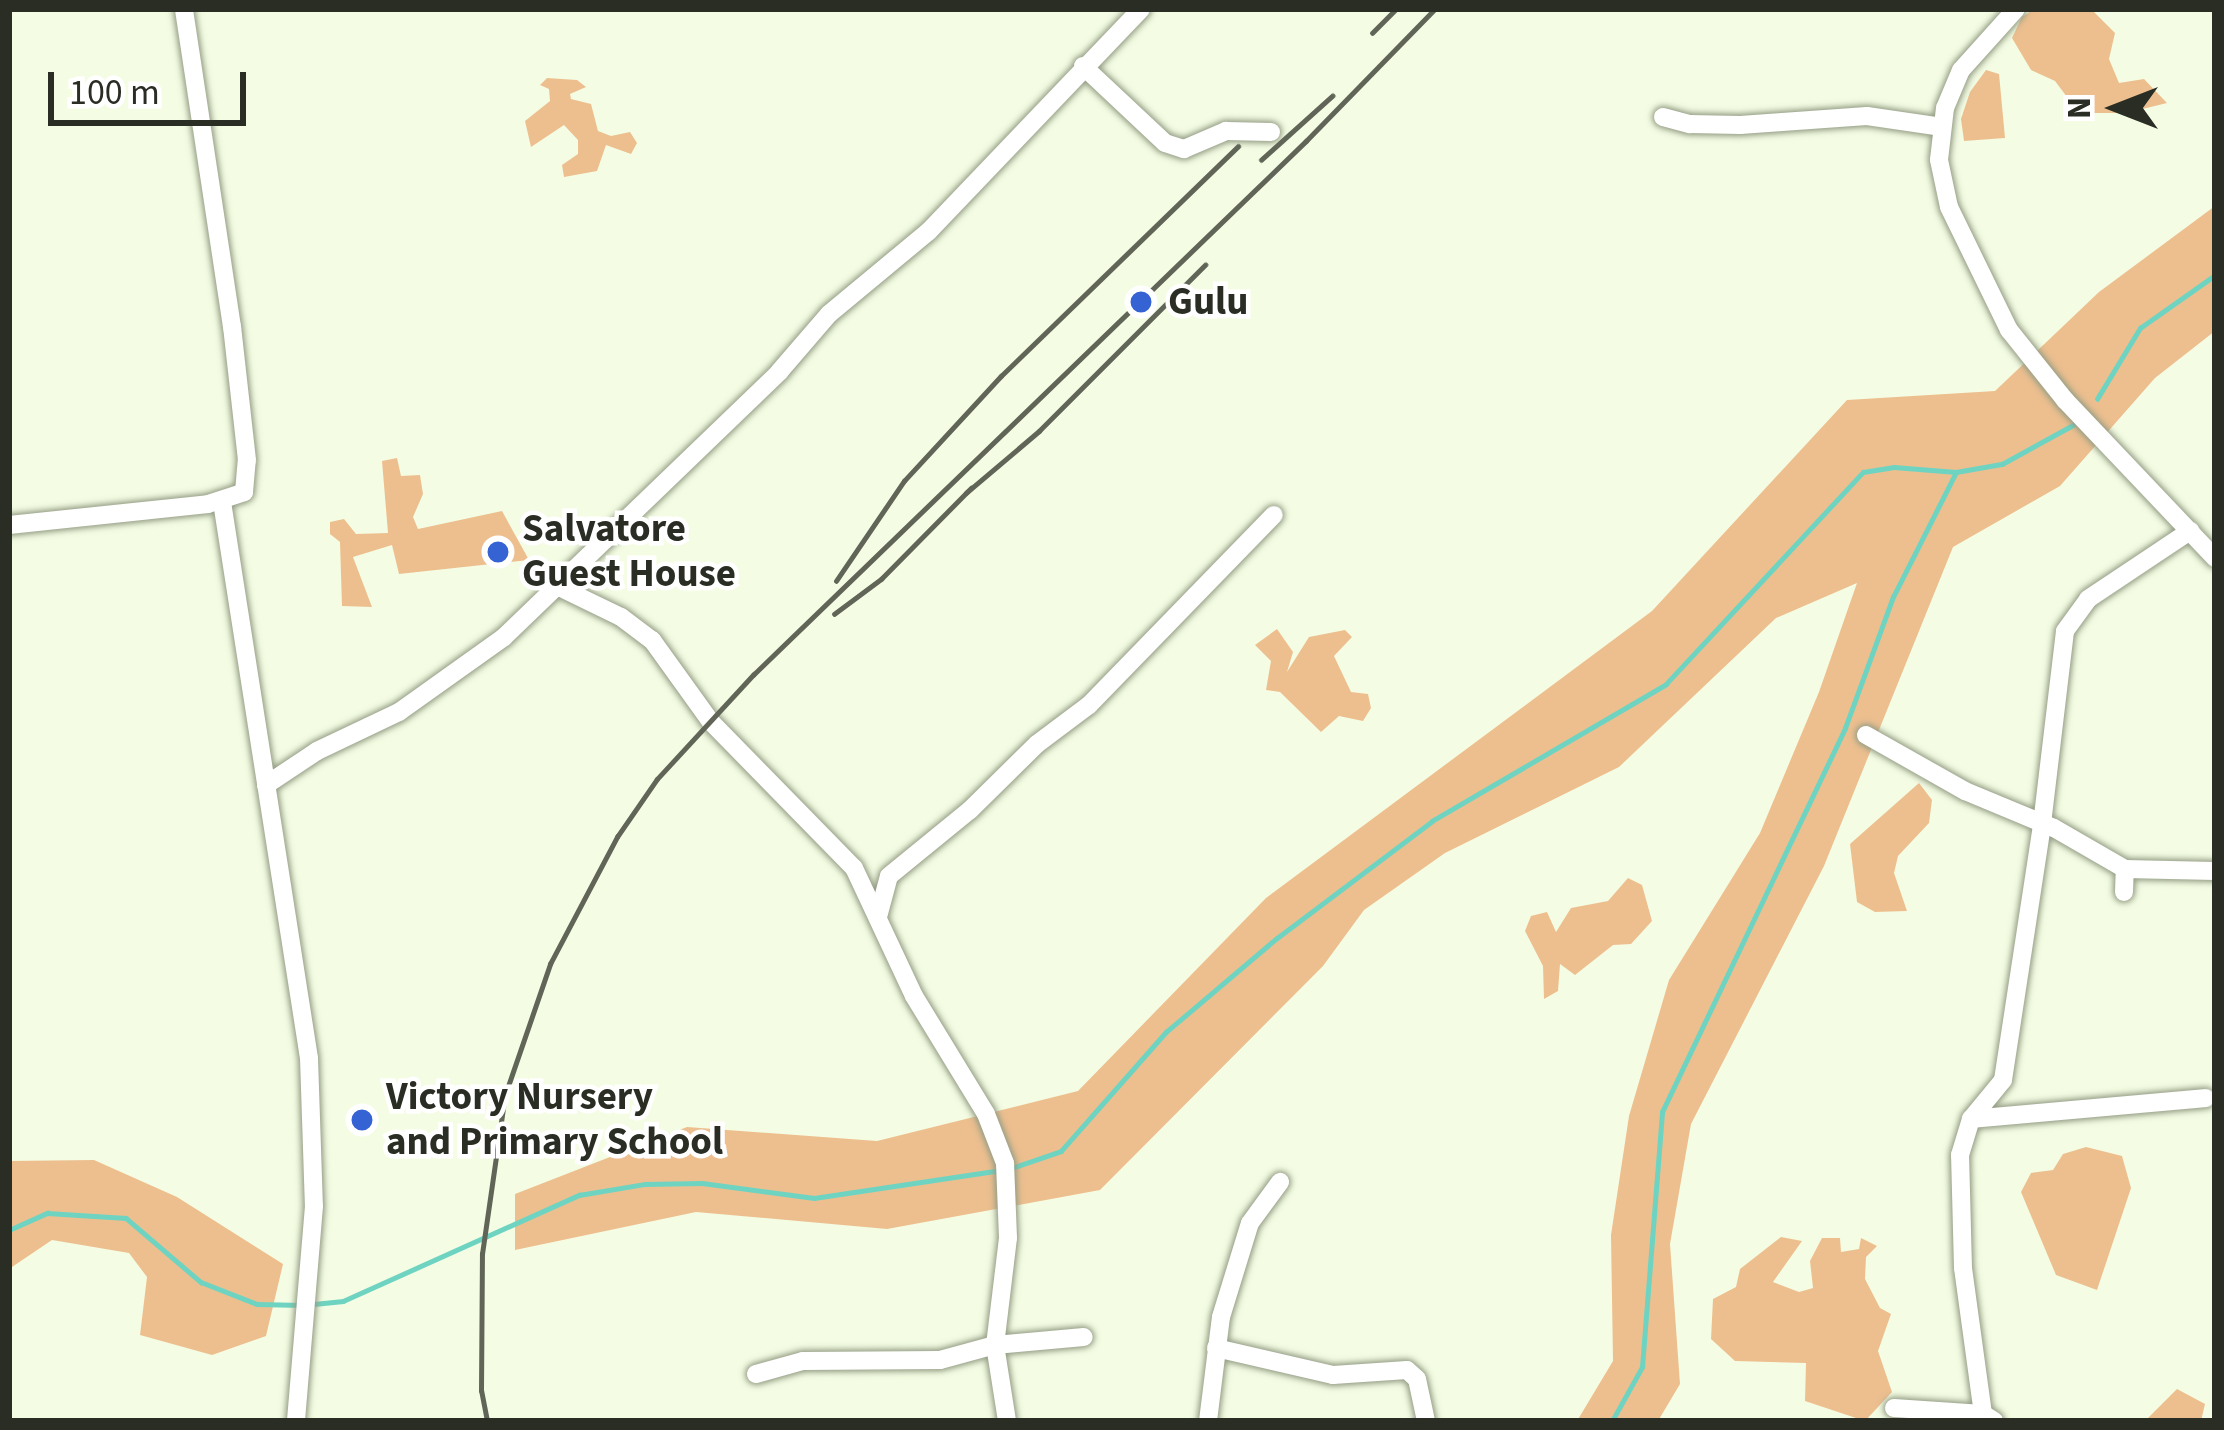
<!DOCTYPE html>
<style>
body{margin:0}
#map{position:relative;width:2224px;height:1430px;overflow:hidden;background:#f4fde3;font-family:"Source Sans 3",sans-serif}
div>[style]{position:absolute}
[style*='--x']{left:calc(var(--x)*1px);top:calc(var(--y)*1px);width:calc(var(--w)*1px);rotate:calc(var(--a)*1deg)}
.green>*{inset:0;background:#edbf8f}
.stream>*{height:4.5px;margin:-2.25px;padding:0 2.25px;transform-origin:2.25px;border-radius:2.25px;background:#6ed4c1}
.roads{filter:drop-shadow(0 0 3px #949d85) drop-shadow(0 0 3px #949d85)}
.minor>*{height:18px;margin:-9px;padding:0 9px;transform-origin:9px;border-radius:9px;background:#fff}
.rail>*{height:4.5px;margin:-2.25px;padding:0 2.25px;transform-origin:2.25px;border-radius:2.25px;background:#606557}
.dots>*{width:33px;height:33px;translate:-50% -50%;box-sizing:border-box;border:6px solid #fff;border-radius:50%}
span{translate:-50% -50%;white-space:nowrap;text-align:center;line-height:1.15;-webkit-text-stroke:9px #fff;paint-order:stroke}
.poi-label{font-size:39px;color:#292d23;font-weight:700}
.left{translate:0 -50%;text-align:left}
.frame{position:absolute;inset:0;border:12px solid #292d23;pointer-events:none}
.north{position:absolute;left:2056px;top:48px;width:120px;height:120px;-webkit-text-stroke:9px #fff;paint-order:stroke;rotate:270deg;font-size:33px;font-weight:700;line-height:48px;text-align:center;color:#292d23}
.north::after{content:'';display:block;margin:auto;width:42px;height:54px;background:#292d23;clip-path:polygon(50% 0,100% 100%,50% 72%,0 100%)}
.scale{position:absolute;left:48px;top:72px;width:198px;height:54px;box-sizing:border-box;border:6px solid #292d23;border-top:0;padding-left:15px;font-size:36px;line-height:42px;white-space:nowrap;color:#292d23;-webkit-text-stroke:9px #fff;paint-order:stroke}
</style>
<div id="map">
<div class="green">
<div style="clip-path:polygon(2034px 9px,2091px 9px,2115px 33px,2109px 59px,2119px 83px,2144px 79px,2167px 103px,2126px 113px,2079px 113px,2055px 81px,2031px 70px,2012px 38px,2022px 17px)"></div>
<div style="clip-path:polygon(1986px 70px,1999px 74px,2005px 138px,1964px 141px,1961px 119px,1970px 92px)"></div>
<div style="clip-path:polygon(547px 78px,577px 80px,586px 87px,570px 94px,571px 99px,591px 104px,598px 131px,611px 136px,630px 132px,637px 143px,631px 154px,606px 145px,597px 171px,564px 177px,562px 165px,578px 154px,578px 140px,564px 125px,531px 147px,525px 121px,550px 101px,549px 89px,540px 85px)"></div>
<div style="clip-path:polygon(2215px 206px,2215px 331px,2155px 378px,2060px 486px,1953px 547px,1824px 866px,1691px 1124px,1670px 1244px,1680px 1384px,1658px 1421px,1577px 1421px,1613px 1361px,1611px 1235px,1629px 1116px,1669px 980px,1760px 833px,1819px 692px,1857px 583px,1776px 618px,1619px 767px,1445px 853px,1364px 910px,1323px 966px,1100px 1190px,887px 1229px,696px 1212px,515px 1250px,515px 1194px,687px 1127px,877px 1141px,1078px 1091px,1266px 898px,1652px 611px,1847px 400px,1995px 391px,2099px 292px)"></div>
<div style="clip-path:polygon(397px 458px,401px 476px,420px 475px,423px 494px,413px 517px,418px 529px,502px 511px,529px 560px,399px 574px,392px 545px,353px 557px,372px 607px,342px 606px,340px 542px,330px 534px,330px 522px,344px 519px,356px 534px,388px 533px,382px 461px)"></div>
<div style="clip-path:polygon(1277px 629px,1293px 652px,1287px 672px,1309px 637px,1345px 630px,1352px 637px,1334px 656px,1351px 692px,1368px 694px,1371px 708px,1363px 721px,1339px 716px,1321px 732px,1280px 692px,1266px 690px,1271px 661px,1255px 645px)"></div>
<div style="clip-path:polygon(1919px 783px,1932px 800px,1929px 823px,1898px 856px,1894px 873px,1907px 911px,1875px 912px,1857px 902px,1850px 844px)"></div>
<div style="clip-path:polygon(1628px 878px,1642px 885px,1652px 921px,1631px 944px,1613px 945px,1575px 975px,1560px 964px,1558px 991px,1544px 999px,1543px 966px,1525px 931px,1531px 916px,1547px 912px,1556px 932px,1571px 908px,1608px 901px)"></div>
<div style="clip-path:polygon(2086px 1147px,2122px 1156px,2131px 1188px,2097px 1290px,2056px 1275px,2021px 1192px,2031px 1173px,2053px 1170px,2063px 1154px)"></div>
<div style="clip-path:polygon(94px 1160px,177px 1197px,283px 1264px,266px 1336px,212px 1355px,140px 1335px,147px 1277px,129px 1253px,52px 1240px,9px 1269px,9px 1161px)"></div>
<div style="clip-path:polygon(1781px 1237px,1802px 1241px,1773px 1282px,1799px 1292px,1813px 1288px,1810px 1261px,1822px 1238px,1840px 1238px,1841px 1252px,1859px 1249px,1861px 1238px,1877px 1246px,1866px 1257px,1865px 1279px,1880px 1308px,1891px 1314px,1878px 1351px,1892px 1392px,1865px 1421px,1805px 1401px,1806px 1363px,1735px 1361px,1711px 1339px,1713px 1299px,1736px 1287px,1740px 1269px)"></div>
<div style="clip-path:polygon(2177px 1389px,2205px 1404px,2201px 1421px,2145px 1421px)"></div>
</div>
<div class="stream">
<div style="--x:2097;--y:399;--w:83;--a:-58.8"></div>
<div style="--x:2140;--y:328;--w:92;--a:-35.2"></div>
<div style="--x:1012;--y:1168;--w:52;--a:-19.1"></div>
<div style="--x:1061;--y:1151;--w:159;--a:-48.6"></div>
<div style="--x:1166;--y:1032;--w:145;--a:-40.3"></div>
<div style="--x:1277;--y:938;--w:194;--a:-37"></div>
<div style="--x:1432;--y:821;--w:271;--a:-30.3"></div>
<div style="--x:1666;--y:684;--w:289;--a:-47.1"></div>
<div style="--x:1863;--y:472;--w:31;--a:-9"></div>
<div style="--x:1894;--y:467;--w:62;--a:4.6"></div>
<div style="--x:1956;--y:472;--w:47;--a:-9.9"></div>
<div style="--x:2002;--y:464;--w:81;--a:-28.8"></div>
<div style="--x:9;--y:1230;--w:42;--a:-24.1"></div>
<div style="--x:47;--y:1213;--w:79;--a:3.6"></div>
<div style="--x:126;--y:1218;--w:99;--a:40.5"></div>
<div style="--x:201;--y:1282;--w:60;--a:21.4"></div>
<div style="--x:257;--y:1304;--w:45;--a:1.3"></div>
<div style="--x:314;--y:1304;--w:29;--a:-6"></div>
<div style="--x:343;--y:1301;--w:259;--a:-24.2"></div>
<div style="--x:579;--y:1195;--w:67;--a:-9.5"></div>
<div style="--x:645;--y:1184;--w:57;--a:-1"></div>
<div style="--x:702;--y:1183;--w:113;--a:7.6"></div>
<div style="--x:814;--y:1198;--w:189;--a:-8.5"></div>
<div style="--x:1612;--y:1421;--w:62;--a:-60.9"></div>
<div style="--x:1642;--y:1367;--w:256;--a:-85.5"></div>
<div style="--x:1662;--y:1112;--w:425;--a:-64.5"></div>
<div style="--x:1845;--y:728;--w:140;--a:-69.9"></div>
<div style="--x:1893;--y:597;--w:138;--a:-63.2"></div>
</div>
<div class="roads">
<div class="minor">
<div style="--x:2016;--y:9;--w:82;--a:132"></div>
<div style="--x:1961;--y:70;--w:41;--a:112.8"></div>
<div style="--x:1945;--y:108;--w:52;--a:96.6"></div>
<div style="--x:1939;--y:160;--w:48;--a:78"></div>
<div style="--x:1949;--y:207;--w:137;--a:64"></div>
<div style="--x:2009;--y:330;--w:90;--a:51.3"></div>
<div style="--x:2065;--y:400;--w:218;--a:46.5"></div>
<div style="--x:1083;--y:66;--w:112;--a:43.2"></div>
<div style="--x:1165;--y:143;--w:20;--a:18"></div>
<div style="--x:1184;--y:149;--w:46;--a:-23.2"></div>
<div style="--x:1226;--y:131;--w:45;--a:1.3"></div>
<div style="--x:1663;--y:117;--w:28;--a:15"></div>
<div style="--x:1690;--y:124;--w:50;--a:1.1"></div>
<div style="--x:1740;--y:125;--w:127;--a:-4.1"></div>
<div style="--x:1867;--y:116;--w:76;--a:8.3"></div>
<div style="--x:222;--y:502;--w:563;--a:81.11"></div>
<div style="--x:309;--y:1058;--w:148;--a:88.1"></div>
<div style="--x:314;--y:1206;--w:216;--a:94.8"></div>
<div style="--x:9;--y:525;--w:200;--a:-6"></div>
<div style="--x:208;--y:504;--w:38;--a:-18"></div>
<div style="--x:244;--y:492;--w:32;--a:-85"></div>
<div style="--x:247;--y:460;--w:134;--a:-96.4"></div>
<div style="--x:232;--y:327;--w:322;--a:-98.6"></div>
<div style="--x:559;--y:587;--w:69;--a:25.8"></div>
<div style="--x:621;--y:617;--w:39;--a:37"></div>
<div style="--x:652;--y:640;--w:101;--a:54.3"></div>
<div style="--x:711;--y:722;--w:204;--a:45.6"></div>
<div style="--x:854;--y:868;--w:141;--a:64.9"></div>
<div style="--x:914;--y:996;--w:138;--a:58.6"></div>
<div style="--x:986;--y:1114;--w:53;--a:68.8"></div>
<div style="--x:1005;--y:1163;--w:75;--a:87.7"></div>
<div style="--x:1008;--y:1238;--w:108;--a:96.9"></div>
<div style="--x:995;--y:1345;--w:77;--a:81"></div>
<div style="--x:1866;--y:735;--w:114;--a:29.5"></div>
<div style="--x:1965;--y:791;--w:96;--a:22.6"></div>
<div style="--x:2054;--y:828;--w:82;--a:30"></div>
<div style="--x:266;--y:785;--w:61;--a:-33.7"></div>
<div style="--x:317;--y:751;--w:91;--a:-25.4"></div>
<div style="--x:399;--y:712;--w:129;--a:-35.5"></div>
<div style="--x:504;--y:637;--w:382;--a:-43.9"></div>
<div style="--x:779;--y:372;--w:77;--a:-49.2"></div>
<div style="--x:829;--y:314;--w:130;--a:-39.7"></div>
<div style="--x:929;--y:231;--w:307;--a:-46.3"></div>
<div style="--x:2124;--y:892;--w:23;--a:-88"></div>
<div style="--x:2125;--y:869;--w:90;--a:1.3"></div>
<div style="--x:878;--y:917;--w:42;--a:-75"></div>
<div style="--x:889;--y:876;--w:104;--a:-39.2"></div>
<div style="--x:970;--y:810;--w:94;--a:-44.6"></div>
<div style="--x:1037;--y:744;--w:65;--a:-36.9"></div>
<div style="--x:1089;--y:705;--w:265;--a:-45.8"></div>
<div style="--x:1971;--y:1119;--w:236;--a:-5.1"></div>
<div style="--x:1216;--y:1348;--w:120;--a:13"></div>
<div style="--x:1333;--y:1375;--w:74;--a:-3.9"></div>
<div style="--x:1407;--y:1370;--w:13;--a:42"></div>
<div style="--x:1417;--y:1379;--w:43;--a:77.9"></div>
<div style="--x:756;--y:1374;--w:49;--a:-15.5"></div>
<div style="--x:803;--y:1361;--w:137;--a:-0.4"></div>
<div style="--x:940;--y:1360;--w:57;--a:-15.3"></div>
<div style="--x:995;--y:1345;--w:89;--a:-5.1"></div>
<div style="--x:1894;--y:1408;--w:89;--a:3.9"></div>
<div style="--x:1983;--y:1414;--w:13;--a:32"></div>
<div style="--x:1983;--y:1414;--w:147;--a:-97.8"></div>
<div style="--x:1963;--y:1268;--w:113;--a:-91.5"></div>
<div style="--x:1960;--y:1155;--w:38;--a:-73"></div>
<div style="--x:1971;--y:1119;--w:50;--a:-50.6"></div>
<div style="--x:2003;--y:1080;--w:259;--a:-81.3"></div>
<div style="--x:2042;--y:824;--w:194;--a:-83.2"></div>
<div style="--x:2065;--y:631;--w:39;--a:-54"></div>
<div style="--x:2088;--y:599;--w:123;--a:-33.7"></div>
<div style="--x:1208;--y:1421;--w:105;--a:-82.9"></div>
<div style="--x:1221;--y:1317;--w:98;--a:-72.9"></div>
<div style="--x:1250;--y:1223;--w:51;--a:-53.8"></div>
</div>
</div>
<div class="rail">
<div style="--x:1372;--y:33;--w:34;--a:-45"></div>
<div style="--x:1261;--y:160;--w:96;--a:-42"></div>
<div style="--x:966;--y:493;--w:96;--a:-40.3"></div>
<div style="--x:1039;--y:431;--w:235;--a:-45"></div>
<div style="--x:836;--y:581;--w:121;--a:-55.8"></div>
<div style="--x:904;--y:481;--w:143;--a:-47.3"></div>
<div style="--x:1001;--y:376;--w:330;--a:-44.1"></div>
<div style="--x:834;--y:614;--w:59;--a:-36.7"></div>
<div style="--x:881;--y:579;--w:128;--a:-45.3"></div>
<div style="--x:487;--y:1421;--w:31;--a:-101"></div>
<div style="--x:481;--y:1391;--w:137;--a:-89.6"></div>
<div style="--x:482;--y:1254;--w:161;--a:-81.8"></div>
<div style="--x:505;--y:1095;--w:139;--a:-71"></div>
<div style="--x:550;--y:964;--w:144;--a:-62.2"></div>
<div style="--x:617;--y:837;--w:70;--a:-55.4"></div>
<div style="--x:657;--y:779;--w:142;--a:-47.3"></div>
<div style="--x:753;--y:675;--w:769;--a:-44"></div>
<div style="--x:1306;--y:141;--w:185;--a:-45.7"></div>
</div>
<div class="dots">
<div style="left:1141px;top:302px;background:#3663d3"></div>
<div style="left:498px;top:552px;background:#3663d3"></div>
<div style="left:362px;top:1120px;background:#3663d3"></div>
</div>
<div class="poi-label">
<span class="left" style="left:1168px;top:302px">Gulu</span>
<span class="left" style="left:522px;top:552px">Salvatore<br>Guest House</span>
<span class="left" style="left:386px;top:1120px">Victory Nursery<br>and Primary School</span>
</div>
<div class="frame"></div>
<div class="north">N</div>
<div class="scale">100 m</div>
</div>
